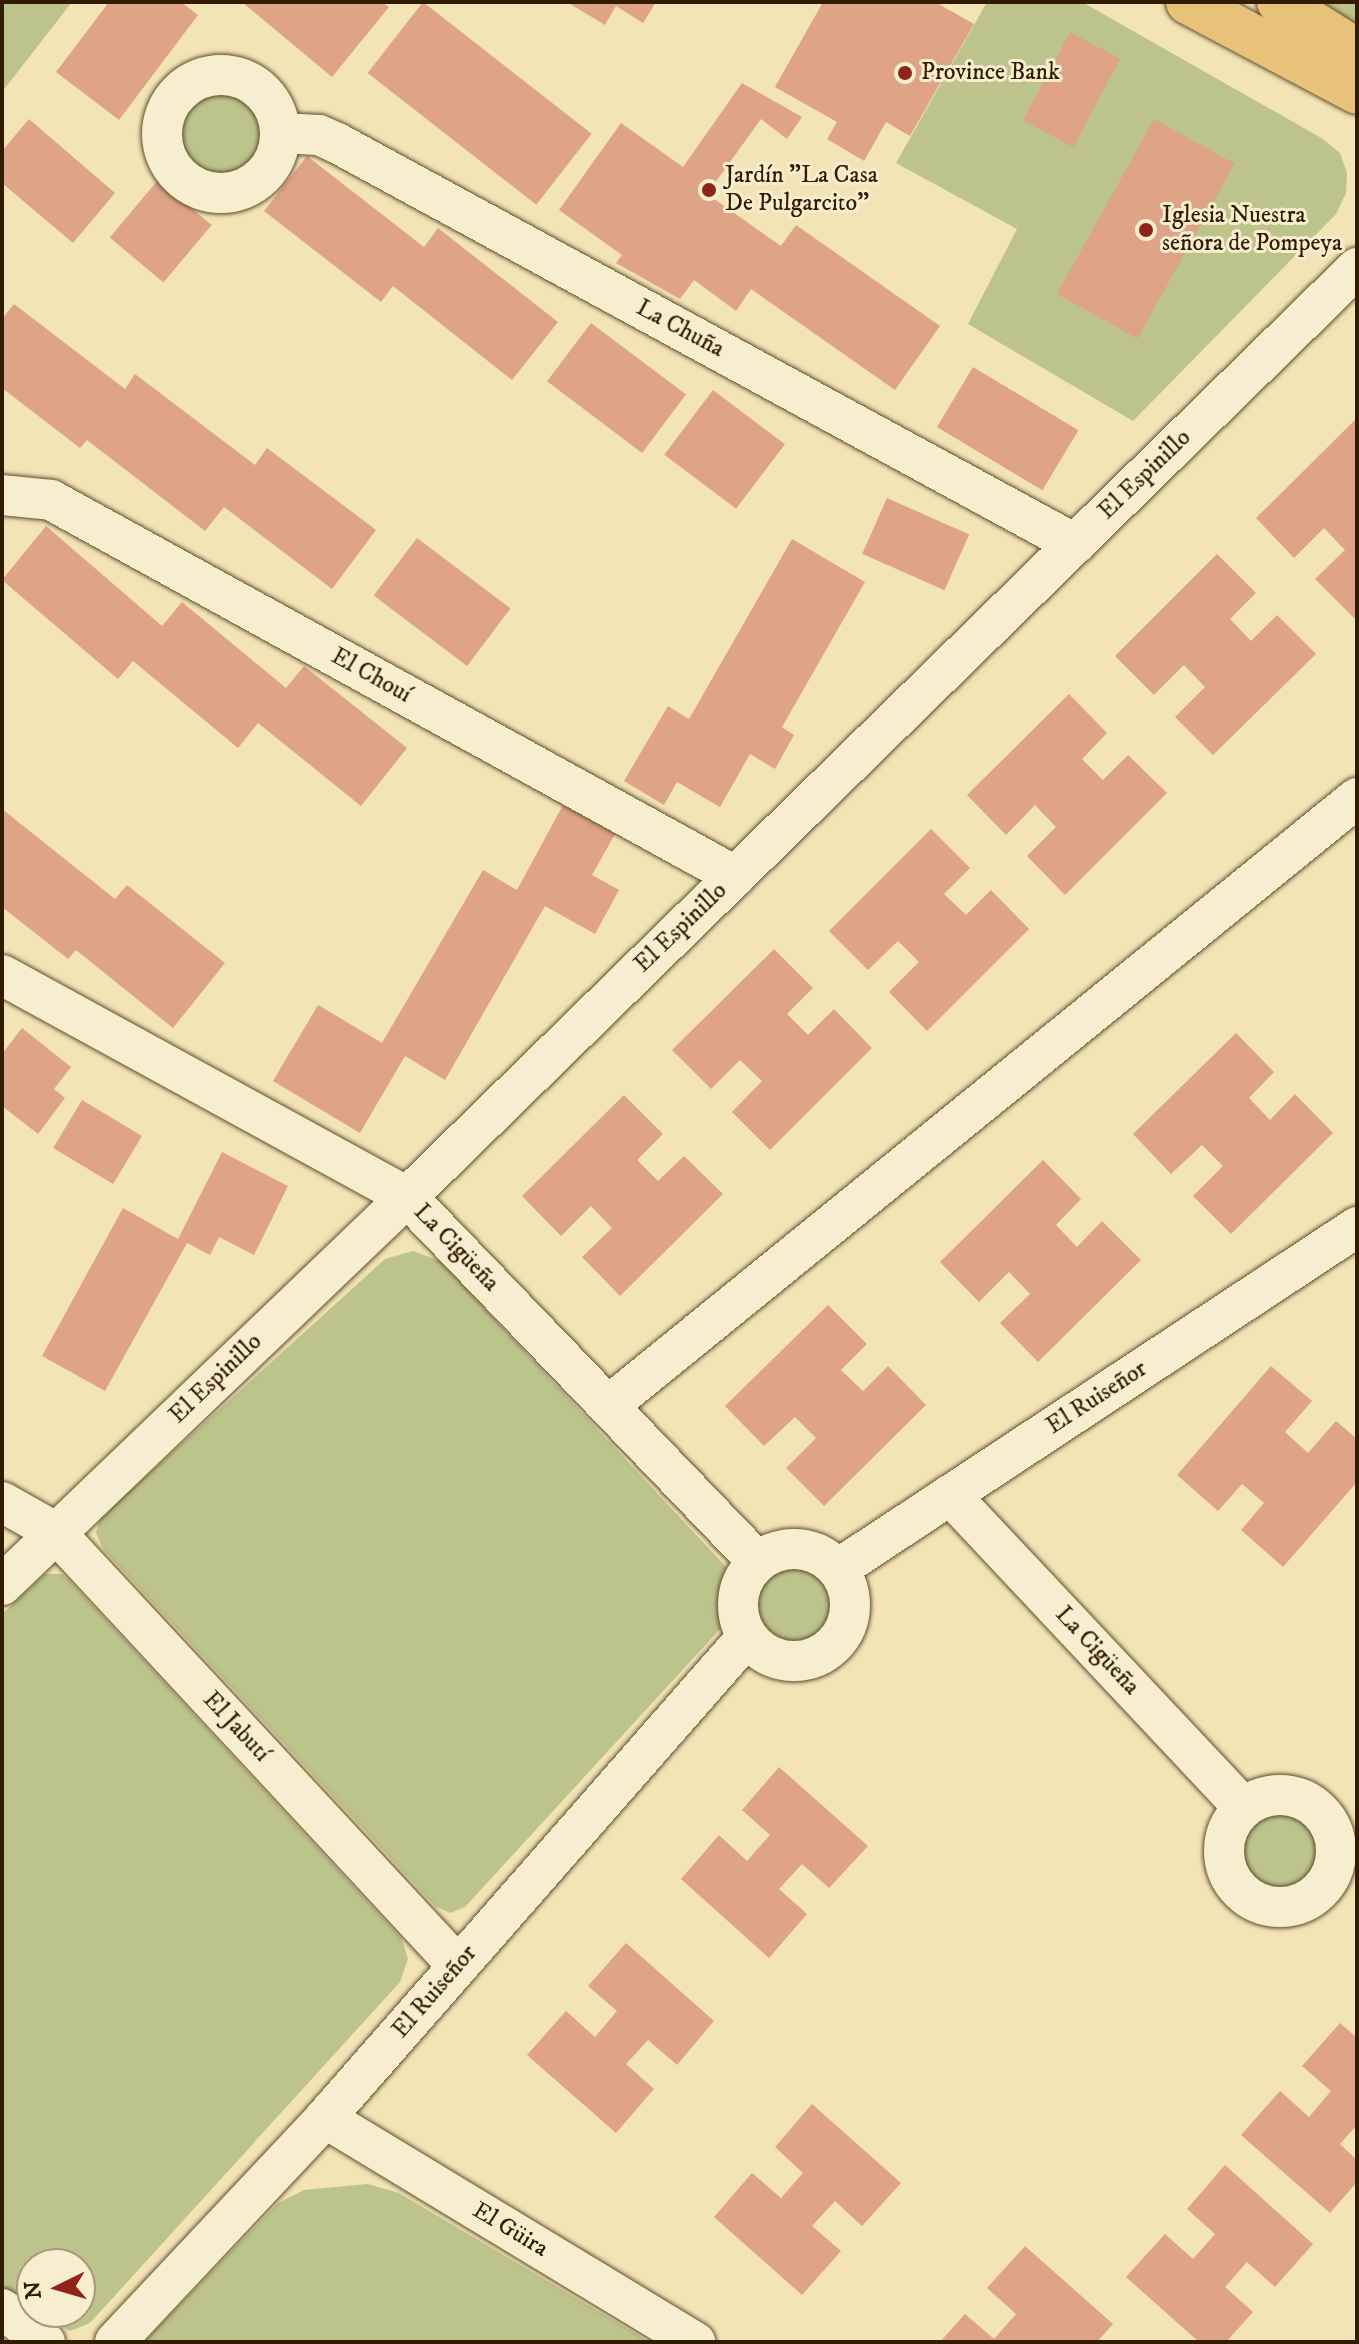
<!DOCTYPE html>
<meta charset="utf-8">
<style>
body{margin:0}
#map{position:relative;width:1359px;height:2344px;overflow:hidden;background:#f2e4b5;font-family:"IM FELL DW Pica",serif}
div>[style]{position:absolute}
[style*='--x']{left:calc(var(--x)*1px);top:calc(var(--y)*1px);width:calc(var(--w)*1px);rotate:calc(var(--a)*1deg)}
.green>*{inset:0;background:#bcc48c}
.round{border-radius:50%}
.building>*{inset:0;background:#dfa387;transform-origin:0 0}
.roads{filter:drop-shadow(0 0 2px #624e2d) drop-shadow(0 0 2px #624e2d)}
.minor>*{height:40px;margin:-20px;padding:0 20px;transform-origin:20px;border-radius:20px;background:#f7edcf}
.minor>.ring{margin:-20px;padding:0;box-sizing:content-box;background:none;border:40px solid #f7edcf;border-radius:50%}
.major>*{height:44px;margin:-22px;padding:0 22px;transform-origin:22px;border-radius:22px;background:#e9c27a}
.dots>*{width:22px;height:22px;translate:-50% -50%;box-sizing:border-box;border:4px solid #f7edcf;border-radius:50%}
span{translate:-50% -50%;white-space:nowrap;text-align:center;line-height:1.15;-webkit-text-stroke:6px #f7edcf;paint-order:stroke}
.poi-label{font-size:24px;color:#321c00}
.left{translate:0 -50%;text-align:left}
.street-label{font-size:24px;color:#321c00}
.frame{position:absolute;inset:0;border:4px solid #321c00;pointer-events:none}
.north{position:absolute;left:16px;top:2248px;width:80px;height:80px;box-sizing:border-box;background:#f7edcf;border:2px solid #a8997c;border-radius:50%;rotate:265deg;font-size:22px;font-weight:700;line-height:32px;text-align:center;color:#321c00}
.north::after{content:'';display:block;margin:auto;width:28px;height:36px;background:#8f2418;clip-path:polygon(50% 0,100% 100%,50% 72%,0 100%)}
</style>
<div id="map">
<div class="green">
<div style="clip-path:polygon(2px 2px,72px 2px,2px 92px)"></div>
<div style="clip-path:polygon(987px 2px,1082px 2px,1323px 139px,1340px 153px,1347px 173px,1346px 193px,1336px 214px,1133px 421px,968px 324px,1017px 229px,896px 163px)"></div>
<div style="clip-path:polygon(1305px 2px,1357px 2px,1357px 32px)"></div>
<div class="round" style="left:177px;top:90px;width:88px;height:88px"></div>
<div style="clip-path:polygon(413px 1251px,440px 1261px,728px 1569px,718px 1600px,721px 1628px,465px 1907px,450px 1913px,435px 1906px,103px 1549px,96px 1533px,100px 1518px,385px 1259px)"></div>
<div class="round" style="left:749px;top:1560px;width:90px;height:90px"></div>
<div style="clip-path:polygon(45px 1574px,62px 1574px,69px 1580px,402px 1939px,408px 1959px,400px 1982px,90px 2323px,70px 2331px,34px 2312px,80px 2312px,80px 2264px,32px 2264px,32px 2310px,2px 2287px,2px 1614px)"></div>
<div class="round" style="left:1235px;top:1805px;width:90px;height:90px"></div>
<div style="clip-path:polygon(368px 2184px,399px 2193px,650px 2342px,144px 2342px,278px 2203px,304px 2190px)"></div>
</div>
<div class="building">
<div style="clip-path:polygon(109px 2px,181px 2px,198px 15px,119px 120px,56px 72px)"></div>
<div style="clip-path:polygon(242px 2px,382px 2px,389px 7px,332px 77px)"></div>
<div style="left:423px;top:2px;width:214px;height:90px;rotate:38deg"></div>
<div style="clip-path:polygon(567px 2px,656px 2px,643px 23px,616px 6px,605px 25px)"></div>
<div style="clip-path:polygon(823px 2px,935px 2px,974px 24px,910px 136px,886px 122px,864px 161px,827px 139px,837px 122px,775px 87px)"></div>
<div style="left:1070px;top:32px;width:57px;height:100px;rotate:28deg"></div>
<div style="clip-path:polygon(742px 83px,802px 117px,787px 139px,761px 119px,707px 194px,781px 246px,796px 225px,940px 326px,895px 390px,751px 289px,736px 311px,694px 280px,680px 299px,616px 263px,622px 255px,559px 210px,621px 123px,683px 167px)"></div>
<div style="clip-path:polygon(29px 119px,115px 193px,73px 243px,2px 183px,2px 151px)"></div>
<div style="left:1154px;top:119px;width:92px;height:200px;rotate:29deg"></div>
<div style="clip-path:polygon(307px 156px,424px 247px,438px 228px,558px 322px,512px 380px,393px 286px,381px 302px,264px 211px)"></div>
<div style="left:158px;top:180px;width:70px;height:75px;rotate:40deg"></div>
<div style="clip-path:polygon(14px 304px,125px 389px,135px 374px,255px 465px,267px 448px,376px 530px,332px 589px,224px 507px,205px 531px,87px 440px,80px 448px,2px 388px,2px 319px)"></div>
<div style="left:591px;top:323px;width:119px;height:73px;rotate:37deg"></div>
<div style="left:973px;top:367px;width:123px;height:70px;rotate:31deg"></div>
<div style="left:713px;top:390px;width:90px;height:81px;rotate:37deg"></div>
<div style="clip-path:polygon(1357px 418px,1357px 615px,1354px 618px,1315px 579px,1345px 550px,1324px 528px,1294px 558px,1256px 518px)"></div>
<div style="left:887px;top:498px;width:90px;height:61px;rotate:24deg"></div>
<div style="clip-path:polygon(46px 526px,162px 626px,182px 602px,286px 688px,304px 666px,407px 748px,361px 806px,258px 723px,238px 748px,133px 661px,118px 679px,2px 580px)"></div>
<div style="left:417px;top:538px;width:117px;height:72px;rotate:37deg"></div>
<div style="clip-path:polygon(792px 539px,865px 582px,782px 727px,794px 735px,775px 769px,750px 754px,720px 807px,677px 782px,664px 805px,624px 781px,668px 706px,689px 719px)"></div>
<div style="clip-path:polygon(1217px 554px,1256px 593px,1230px 619px,1251px 641px,1277px 615px,1316px 654px,1213px 755px,1175px 717px,1205px 687px,1184px 665px,1154px 695px,1115px 656px)"></div>
<div style="clip-path:polygon(1069px 694px,1107px 733px,1082px 759px,1103px 780px,1128px 755px,1167px 793px,1065px 895px,1027px 856px,1056px 827px,1035px 805px,1006px 835px,967px 795px)"></div>
<div style="clip-path:polygon(563px 805px,615px 834px,592px 875px,619px 890px,595px 934px,545px 906px,445px 1080px,405px 1056px,360px 1133px,273px 1081px,318px 1005px,382px 1043px,483px 870px,517px 890px)"></div>
<div style="clip-path:polygon(2px 809px,115px 899px,127px 885px,225px 963px,173px 1028px,76px 950px,68px 959px,2px 907px)"></div>
<div style="clip-path:polygon(931px 829px,970px 868px,944px 894px,966px 915px,991px 890px,1029px 929px,927px 1031px,889px 992px,919px 962px,898px 941px,868px 970px,829px 931px)"></div>
<div style="clip-path:polygon(774px 949px,813px 988px,787px 1014px,808px 1035px,834px 1009px,872px 1048px,770px 1150px,732px 1112px,762px 1081px,740px 1060px,711px 1089px,672px 1050px)"></div>
<div style="clip-path:polygon(22px 1028px,71px 1067px,54px 1089px,65px 1098px,38px 1134px,2px 1106px,2px 1054px)"></div>
<div style="clip-path:polygon(1236px 1033px,1274px 1072px,1249px 1098px,1270px 1120px,1295px 1094px,1333px 1133px,1231px 1234px,1193px 1196px,1223px 1166px,1202px 1145px,1171px 1174px,1133px 1134px)"></div>
<div style="clip-path:polygon(624px 1095px,663px 1134px,637px 1160px,658px 1181px,684px 1156px,723px 1194px,620px 1296px,582px 1257px,612px 1228px,591px 1206px,561px 1236px,522px 1196px)"></div>
<div style="left:82px;top:1100px;width:70px;height:56px;rotate:31deg"></div>
<div style="clip-path:polygon(222px 1152px,288px 1186px,254px 1255px,219px 1237px,210px 1255px,187px 1243px,105px 1391px,42px 1356px,123px 1208px,178px 1239px)"></div>
<div style="clip-path:polygon(1043px 1160px,1081px 1199px,1056px 1225px,1077px 1247px,1102px 1221px,1141px 1260px,1038px 1362px,1000px 1323px,1030px 1294px,1009px 1272px,979px 1302px,940px 1262px)"></div>
<div style="clip-path:polygon(828px 1305px,867px 1344px,841px 1370px,863px 1391px,888px 1366px,926px 1405px,824px 1506px,786px 1468px,816px 1438px,795px 1417px,764px 1446px,725px 1406px)"></div>
<div style="clip-path:polygon(1271px 1366px,1312px 1401px,1285px 1432px,1308px 1453px,1336px 1421px,1357px 1439px,1357px 1482px,1283px 1567px,1241px 1530px,1264px 1503px,1242px 1484px,1218px 1511px,1177px 1475px)"></div>
<div style="clip-path:polygon(779px 1767px,868px 1846px,829px 1888px,802px 1864px,779px 1889px,807px 1914px,769px 1958px,681px 1879px,719px 1835px,747px 1861px,770px 1835px,742px 1810px)"></div>
<div style="clip-path:polygon(626px 1943px,714px 2021px,677px 2065px,648px 2040px,626px 2064px,654px 2089px,616px 2133px,527px 2055px,566px 2011px,595px 2037px,617px 2011px,588px 1986px)"></div>
<div style="clip-path:polygon(1340px 2023px,1357px 2038px,1357px 2125px,1340px 2144px,1357px 2160px,1357px 2182px,1330px 2213px,1241px 2135px,1280px 2091px,1309px 2117px,1331px 2091px,1302px 2066px)"></div>
<div style="clip-path:polygon(812px 2104px,901px 2183px,862px 2226px,835px 2201px,812px 2226px,841px 2251px,802px 2295px,714px 2217px,752px 2173px,781px 2198px,803px 2173px,775px 2147px)"></div>
<div style="clip-path:polygon(1225px 2165px,1313px 2244px,1275px 2287px,1247px 2262px,1225px 2287px,1253px 2312px,1226px 2342px,1199px 2342px,1126px 2277px,1165px 2234px,1193px 2259px,1215px 2234px,1187px 2209px)"></div>
<div style="clip-path:polygon(1025px 2246px,1113px 2324px,1097px 2342px,940px 2342px,965px 2314px,994px 2339px,1016px 2314px,987px 2288px)"></div>
</div>
<div class="roads">
<div class="minor">
<div class="ring" style="left:162px;top:75px;width:78px;height:78px"></div>
<div style="--x:280;--y:133;--w:39;--a:3"></div>
<div style="--x:319;--y:135;--w:20;--a:24"></div>
<div style="--x:337;--y:143;--w:840;--a:28.52"></div>
<div style="--x:2;--y:495;--w:49;--a:5.8"></div>
<div style="--x:51;--y:500;--w:781;--a:28.8"></div>
<div style="--x:2;--y:975;--w:462;--a:28.7"></div>
<div style="--x:407;--y:1197;--w:506;--a:46.12"></div>
<div style="--x:608;--y:1406;--w:965;--a:-39.07"></div>
<div style="--x:950;--y:1495;--w:429;--a:46.8"></div>
<div style="--x:2;--y:1502;--w:61;--a:29.5"></div>
<div style="--x:55;--y:1532;--w:592;--a:47.12"></div>
<div class="ring" style="left:738px;top:1549px;width:72px;height:72px"></div>
<div style="--x:838;--y:1569;--w:622;--a:-33.38"></div>
<div style="--x:2;--y:1585;--w:561;--a:-43.77"></div>
<div style="--x:407;--y:1197;--w:1329;--a:-44.36"></div>
<div class="ring" style="left:1224px;top:1795px;width:72px;height:72px"></div>
<div style="--x:325;--y:2118;--w:433;--a:31.2"></div>
<div style="--x:2;--y:2309;--w:54;--a:37.5"></div>
<div style="--x:115;--y:2342;--w:307;--a:-46.8"></div>
<div style="--x:325;--y:2118;--w:640;--a:-48.74"></div>
</div>
<div class="major">
<div style="--x:1188;--y:2;--w:191;--a:28"></div>
<div style="--x:1279;--y:2;--w:92;--a:32.1"></div>
</div>
</div>
<div class="dots">
<div style="left:905px;top:73px;background:#8f2418"></div>
<div style="left:709px;top:190px;background:#8f2418"></div>
<div style="left:1146px;top:230px;background:#8f2418"></div>
</div>
<div class="poi-label">
<span class="left" style="left:921px;top:73px">Province Bank</span>
<span class="left" style="left:725px;top:190px">Jardín "La Casa<br>De Pulgarcito"</span>
<span class="left" style="left:1162px;top:230px">Iglesia Nuestra<br>señora de Pompeya</span>
</div>
<div class="street-label">
<span style="left:680px;top:329px;rotate:28deg">La Chuña</span>
<span style="left:1145px;top:475px;rotate:-44deg">El Espinillo</span>
<span style="left:371px;top:676px;rotate:29deg">El Chouí</span>
<span style="left:681px;top:928px;rotate:-44deg">El Espinillo</span>
<span style="left:456px;top:1248px;rotate:46deg">La Cigüeña</span>
<span style="left:216px;top:1379px;rotate:-44deg">El Espinillo</span>
<span style="left:1097px;top:1398px;rotate:-33deg">El Ruiseñor</span>
<span style="left:1097px;top:1651px;rotate:47deg">La Cigüeña</span>
<span style="left:236px;top:1727px;rotate:47deg">El Jabutí</span>
<span style="left:435px;top:1992px;rotate:-49deg">El Ruiseñor</span>
<span style="left:510px;top:2230px;rotate:31deg">El Güira</span>
</div>
<div class="frame"></div>
<div class="north">N</div>
</div>
